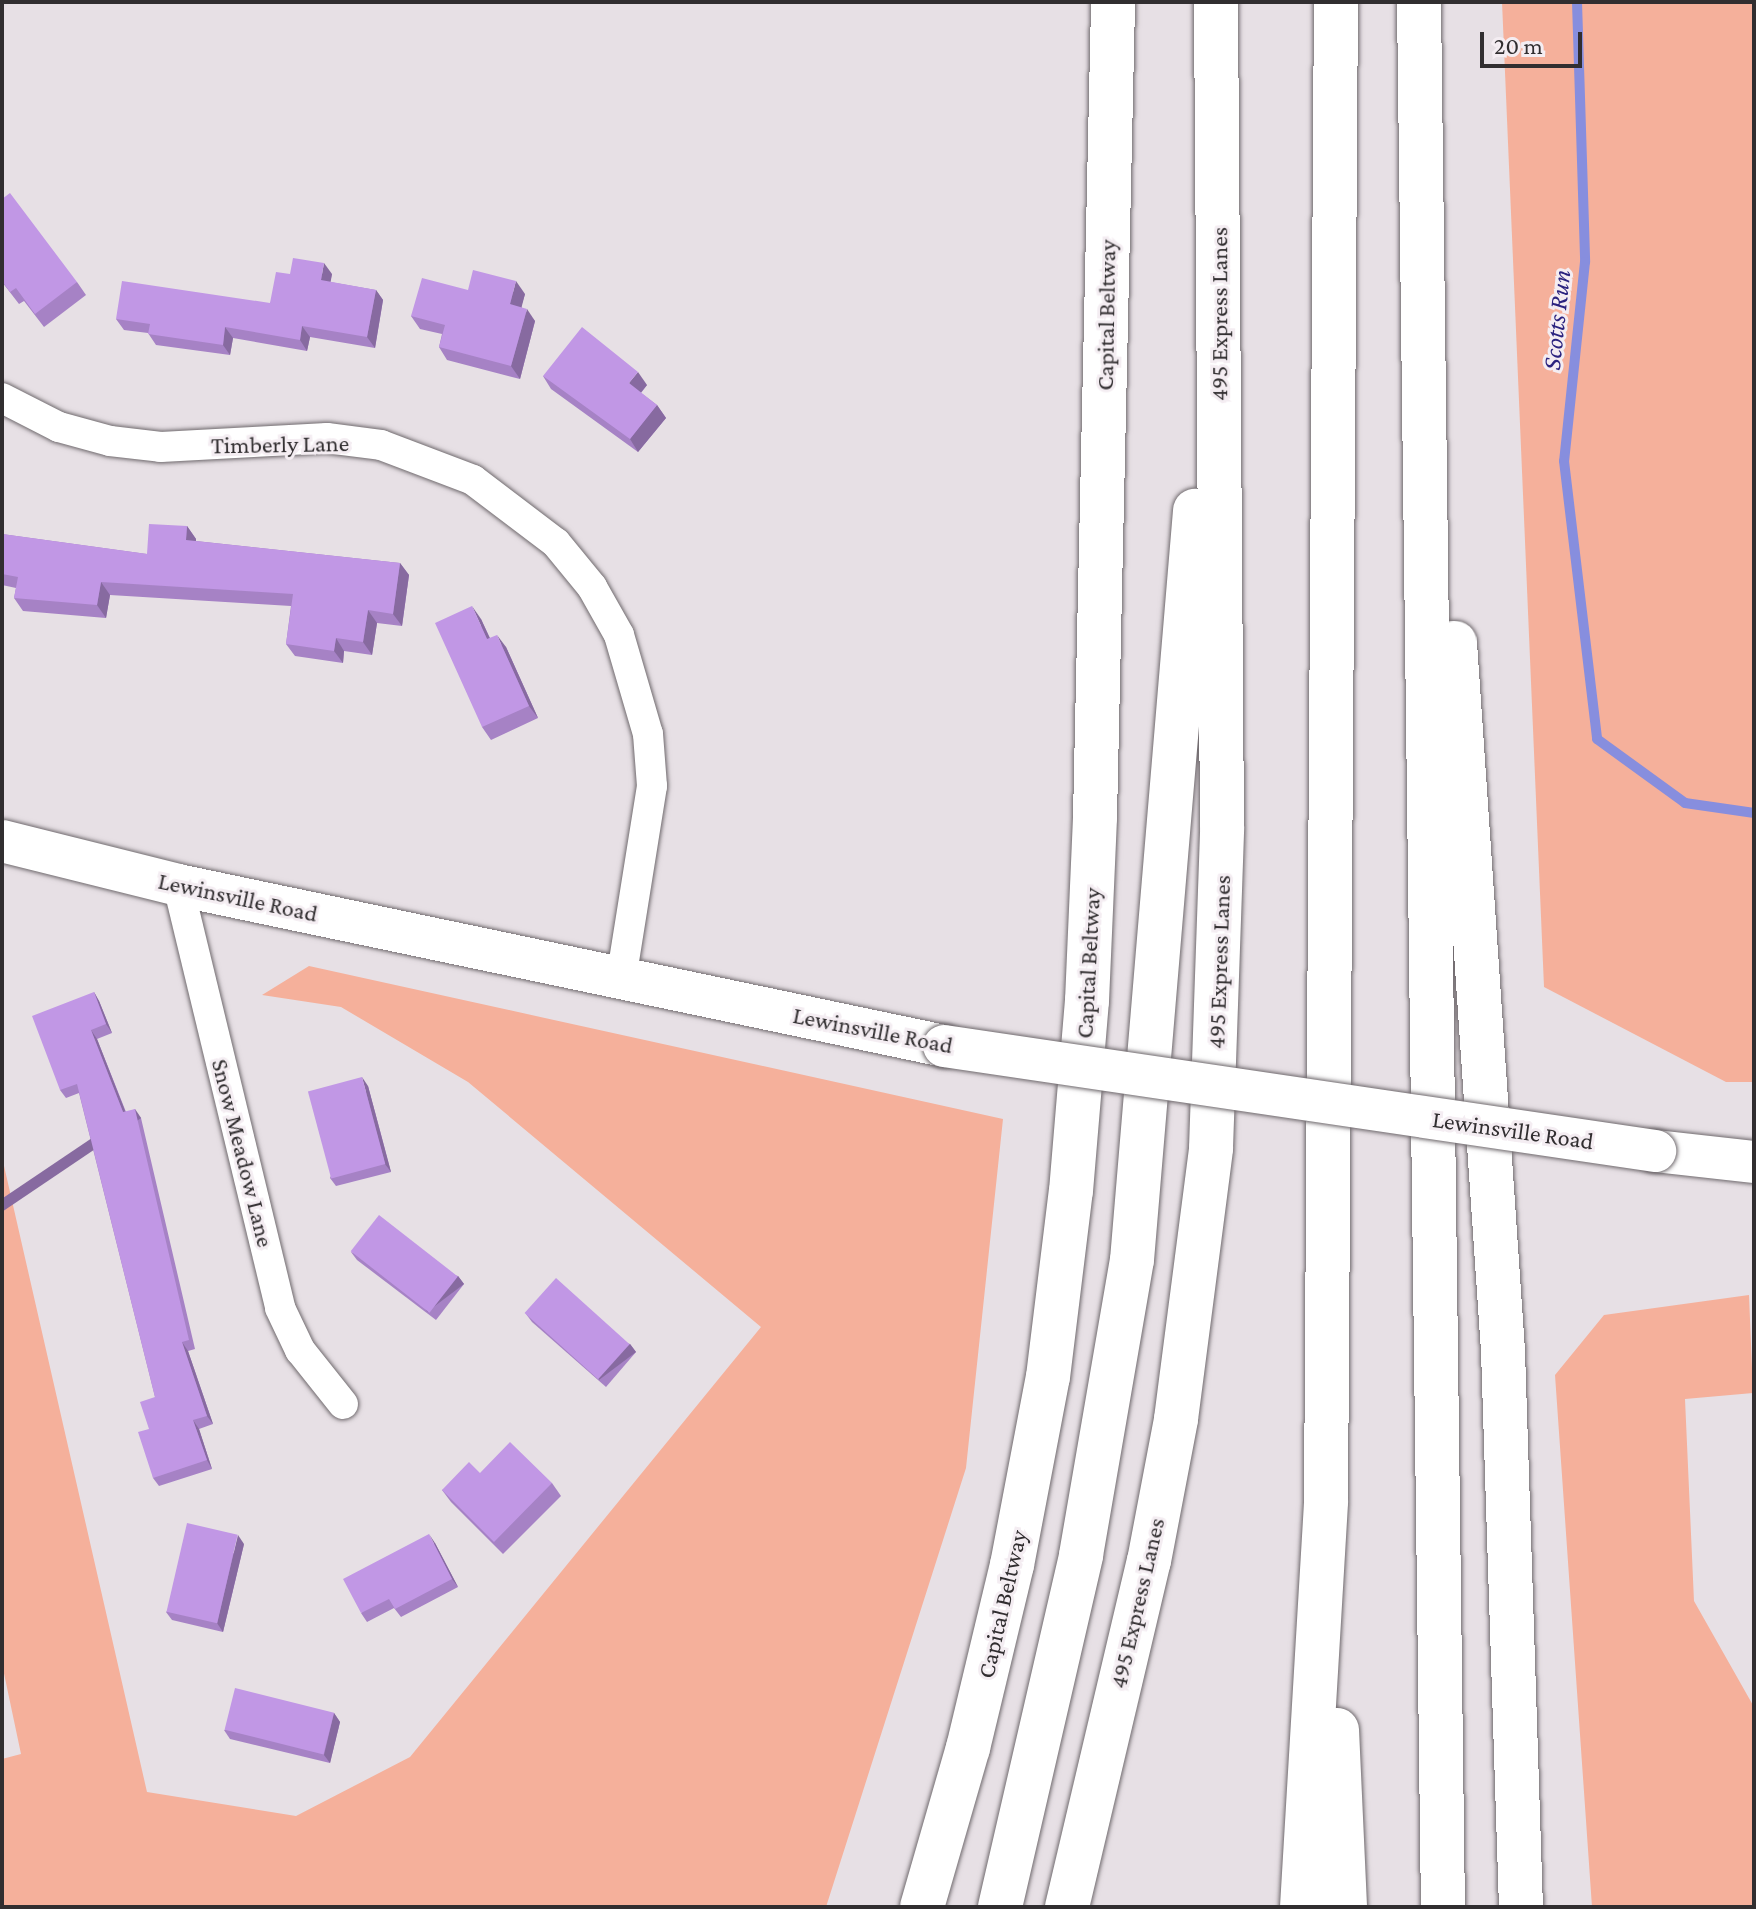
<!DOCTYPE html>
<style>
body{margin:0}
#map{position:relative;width:1756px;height:1909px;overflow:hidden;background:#e7e0e5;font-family:"Crimson Pro",serif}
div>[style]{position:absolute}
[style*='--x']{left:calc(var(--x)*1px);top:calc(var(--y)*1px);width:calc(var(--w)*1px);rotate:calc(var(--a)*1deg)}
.green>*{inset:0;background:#f5b09b}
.stream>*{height:10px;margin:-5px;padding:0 5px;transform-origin:5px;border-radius:5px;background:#878ede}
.roads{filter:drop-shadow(0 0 2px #706a6e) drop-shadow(0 0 2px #706a6e)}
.minor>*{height:30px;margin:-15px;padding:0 15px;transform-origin:15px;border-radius:15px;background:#fff}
.secondary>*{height:42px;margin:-21px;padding:0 21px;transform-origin:21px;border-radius:21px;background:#fff}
.motorway>*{height:44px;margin:-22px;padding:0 22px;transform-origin:22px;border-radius:22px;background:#fff}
.bridges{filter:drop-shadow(0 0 2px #706a6e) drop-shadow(0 0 2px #706a6e)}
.secondary-bridge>*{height:42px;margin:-21px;padding:0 21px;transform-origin:21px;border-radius:21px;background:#fff}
.wall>*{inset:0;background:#a682c5}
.shaded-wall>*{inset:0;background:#876aa0;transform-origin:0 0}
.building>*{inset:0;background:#c197e5;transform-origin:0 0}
span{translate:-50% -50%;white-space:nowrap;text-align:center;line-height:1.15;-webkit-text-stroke:6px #f4edf2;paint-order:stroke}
.street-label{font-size:24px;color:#312e30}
.water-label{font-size:26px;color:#2b237f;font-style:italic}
.frame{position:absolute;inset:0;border:4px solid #312e30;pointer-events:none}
.scale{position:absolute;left:1480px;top:32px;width:102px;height:36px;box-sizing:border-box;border:4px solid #312e30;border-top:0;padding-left:10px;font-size:24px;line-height:28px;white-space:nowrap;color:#312e30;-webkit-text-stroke:6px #f4edf2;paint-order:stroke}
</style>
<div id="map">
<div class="green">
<div style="clip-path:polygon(1502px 2px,1754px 2px,1754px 1082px,1726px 1082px,1544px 987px)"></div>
<div style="clip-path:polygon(309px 966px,1003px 1119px,966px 1468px,826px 1907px,2px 1907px,2px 1759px,21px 1754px,2px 1664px,2px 1157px,147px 1792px,296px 1816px,410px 1757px,761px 1327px,468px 1082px,341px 1007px,262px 995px)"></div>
<div style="clip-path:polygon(1749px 1295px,1753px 1393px,1685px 1399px,1694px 1601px,1754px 1707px,1754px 1907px,1592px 1907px,1555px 1375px,1604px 1315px)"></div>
</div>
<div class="stream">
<div style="--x:1577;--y:2;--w:260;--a:88.2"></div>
<div style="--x:1585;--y:262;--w:200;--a:96"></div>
<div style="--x:1564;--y:461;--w:280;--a:83.2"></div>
<div style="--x:1597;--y:739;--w:109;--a:36"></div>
<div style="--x:1685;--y:803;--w:70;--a:8.2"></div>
</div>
<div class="roads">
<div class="minor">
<div style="--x:2;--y:398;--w:64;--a:27"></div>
<div style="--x:59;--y:427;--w:53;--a:15.4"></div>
<div style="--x:110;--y:441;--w:51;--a:6.7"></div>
<div style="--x:161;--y:447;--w:166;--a:-3.1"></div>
<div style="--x:327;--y:438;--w:54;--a:7.4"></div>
<div style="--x:381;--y:445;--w:98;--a:20.8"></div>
<div style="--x:473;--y:480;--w:104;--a:37.2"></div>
<div style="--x:556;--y:543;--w:57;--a:50.7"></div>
<div style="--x:592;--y:587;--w:55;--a:60.6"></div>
<div style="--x:619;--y:635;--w:103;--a:73.7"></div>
<div style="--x:648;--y:734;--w:52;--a:85.6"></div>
<div style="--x:652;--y:786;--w:195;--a:99.1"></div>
<div style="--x:178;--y:885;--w:435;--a:76.4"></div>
<div style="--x:280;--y:1308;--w:47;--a:64.5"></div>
<div style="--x:300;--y:1350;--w:69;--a:51.5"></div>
</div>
<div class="secondary">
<div style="--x:2;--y:841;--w:181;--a:14"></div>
<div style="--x:178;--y:885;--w:783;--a:11.87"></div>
<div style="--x:1655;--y:1151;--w:100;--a:6.3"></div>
</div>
<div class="motorway">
<div style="--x:1419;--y:2;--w:1905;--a:89.28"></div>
<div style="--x:1455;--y:643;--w:710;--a:86.12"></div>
<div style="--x:1503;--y:1351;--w:556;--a:88.15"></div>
<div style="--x:1337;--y:1730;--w:177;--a:87.4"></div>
<div style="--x:922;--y:1907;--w:166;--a:-73.9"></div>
<div style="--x:968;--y:1748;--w:188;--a:-76.5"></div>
<div style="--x:1012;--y:1565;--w:191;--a:-79.2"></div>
<div style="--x:1048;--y:1377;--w:187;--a:-83"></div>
<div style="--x:1071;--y:1191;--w:191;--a:-85.2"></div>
<div style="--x:1087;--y:1001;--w:184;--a:-87.5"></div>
<div style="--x:1095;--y:817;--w:815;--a:-88.73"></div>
<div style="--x:1000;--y:1907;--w:361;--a:-77"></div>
<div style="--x:1081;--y:1555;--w:299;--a:-80.2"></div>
<div style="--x:1132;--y:1260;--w:752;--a:-85.19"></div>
<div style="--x:1067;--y:1907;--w:356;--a:-76.7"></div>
<div style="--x:1149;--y:1561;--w:145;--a:-79.2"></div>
<div style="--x:1176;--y:1419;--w:273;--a:-82.6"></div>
<div style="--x:1211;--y:1148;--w:321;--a:-88"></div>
<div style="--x:1222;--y:827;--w:825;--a:-90.42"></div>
<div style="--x:1302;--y:1907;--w:407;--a:-86.6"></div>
<div style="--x:1326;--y:1501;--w:1499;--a:-89.62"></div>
</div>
</div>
<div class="bridges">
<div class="secondary-bridge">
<div style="--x:944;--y:1046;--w:719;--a:8.4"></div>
</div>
</div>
<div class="wall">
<div style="clip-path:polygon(290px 274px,332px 274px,330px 282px,376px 290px,383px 300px,375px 348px,310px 337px,307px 351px,233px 338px,230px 355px,156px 345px,148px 333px,124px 330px,116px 319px,270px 303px)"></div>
<div style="clip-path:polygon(2px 282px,77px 282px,86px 295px,44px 327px,24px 301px,19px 304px)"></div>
<div style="clip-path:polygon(468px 290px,525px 294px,521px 307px,535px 321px,520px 379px,447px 360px,439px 347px,442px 334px,420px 329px,411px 316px)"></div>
<div style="clip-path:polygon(543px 376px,647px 385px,641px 393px,657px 405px,666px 418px,638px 452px,551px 389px)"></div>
<div style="clip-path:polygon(187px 526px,196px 539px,196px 541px,400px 563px,409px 575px,402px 626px,377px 623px,372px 655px,344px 651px,343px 663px,295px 656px,286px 644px,291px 606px,110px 595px,106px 618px,23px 611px,14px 598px,16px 588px,2px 585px,2px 534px,147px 554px)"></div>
<div style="clip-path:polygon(481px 619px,490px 638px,506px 647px,538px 718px,491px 740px,482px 727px)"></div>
<div style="clip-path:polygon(94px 992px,99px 1001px,112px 1033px,97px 1039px,126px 1112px,141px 1118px,195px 1349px,188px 1351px,213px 1424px,199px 1429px,212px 1469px,159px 1486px,153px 1478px,149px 1429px,155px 1397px,79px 1093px,66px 1098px,60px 1090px)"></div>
<div style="clip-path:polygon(368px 1086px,391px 1172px,336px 1186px,330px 1178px)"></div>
<div style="clip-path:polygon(351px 1252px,458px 1276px,464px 1284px,436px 1320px,357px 1260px)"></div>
<div style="clip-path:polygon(526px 1314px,630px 1344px,636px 1352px,606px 1387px,532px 1322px)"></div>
<div style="clip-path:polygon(480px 1473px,552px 1483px,561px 1496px,503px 1554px,451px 1502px,442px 1490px)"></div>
<div style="clip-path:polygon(435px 1543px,458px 1587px,401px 1617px,394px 1608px,367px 1622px,361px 1613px)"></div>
<div style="clip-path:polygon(244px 1544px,223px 1632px,172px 1620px,166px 1612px)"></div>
<div style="clip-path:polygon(334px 1713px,340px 1722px,330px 1763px,230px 1739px,224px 1730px)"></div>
</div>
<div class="shaded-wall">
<div style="clip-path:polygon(324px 263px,332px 274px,329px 291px,321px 280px)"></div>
<div style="clip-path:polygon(516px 281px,525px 294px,519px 317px,510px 304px)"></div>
<div style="clip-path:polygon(376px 290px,383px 300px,375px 348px,367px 337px)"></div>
<div style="clip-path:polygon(527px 309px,535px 321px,520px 379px,511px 366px)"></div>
<div style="clip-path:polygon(302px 326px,310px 337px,307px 351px,300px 340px)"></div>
<div style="clip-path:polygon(225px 327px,233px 338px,230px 355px,223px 345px)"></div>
<div style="clip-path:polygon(638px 372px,647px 385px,638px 396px,629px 383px)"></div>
<div style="clip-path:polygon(657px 405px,666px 418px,638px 452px,630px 439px)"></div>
<div style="clip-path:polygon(187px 526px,196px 539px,195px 552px,186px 540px)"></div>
<div style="clip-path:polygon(400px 563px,409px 575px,402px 626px,393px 614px)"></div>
<div style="clip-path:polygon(101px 582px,110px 595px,106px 618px,97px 605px)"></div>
<div style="clip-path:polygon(472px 606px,481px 619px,496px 652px,487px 639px)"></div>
<div style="clip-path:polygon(368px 610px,377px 623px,372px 655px,363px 642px)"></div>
<div style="clip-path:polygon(497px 635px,506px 647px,538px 718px,529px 706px)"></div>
<div style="clip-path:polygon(336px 638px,344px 651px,343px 663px,334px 651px)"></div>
<div style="clip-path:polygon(94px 992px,99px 1001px,112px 1033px,106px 1024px)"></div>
<div style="clip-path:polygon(91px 1030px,97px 1039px,129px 1121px,123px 1112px)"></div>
<div style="clip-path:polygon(362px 1077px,368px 1086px,391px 1172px,385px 1164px)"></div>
<div style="left:135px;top:1109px;width:11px;height:237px;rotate:56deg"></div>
<div style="left:458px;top:1276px;width:10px;height:46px;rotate:53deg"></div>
<div style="clip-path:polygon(182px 1342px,188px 1351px,213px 1424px,207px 1416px)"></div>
<div style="left:630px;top:1344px;width:10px;height:46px;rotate:53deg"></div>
<div style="clip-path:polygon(193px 1420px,199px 1429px,212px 1469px,207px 1460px)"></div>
<div style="clip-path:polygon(429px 1534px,435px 1543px,458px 1587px,452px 1579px)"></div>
<div style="clip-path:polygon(238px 1535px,244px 1544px,223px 1632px,217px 1623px)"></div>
<div style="clip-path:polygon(334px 1713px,340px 1722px,330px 1763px,324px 1755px)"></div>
</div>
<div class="building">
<div style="clip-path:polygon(10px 193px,77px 282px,35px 314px,16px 288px,10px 292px,2px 281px,2px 199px)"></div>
<div style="clip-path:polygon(293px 258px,324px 263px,321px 280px,376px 290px,367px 337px,302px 326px,300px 340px,225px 327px,223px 345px,148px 334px,150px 324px,116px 319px,122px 281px,270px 303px,276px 272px,290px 274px)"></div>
<div style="clip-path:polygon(473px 270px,516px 281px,510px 304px,527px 309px,511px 366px,439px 347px,445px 325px,411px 316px,422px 278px,468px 290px)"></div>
<div style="clip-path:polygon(582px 327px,638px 372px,629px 383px,657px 405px,630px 439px,543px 376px)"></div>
<div style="clip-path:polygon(149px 524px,187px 526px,186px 540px,400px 563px,393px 614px,368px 610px,363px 642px,336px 638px,334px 651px,286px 644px,293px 594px,101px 582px,97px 605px,14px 598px,18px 577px,2px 574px,2px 534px,147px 554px)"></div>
<div style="clip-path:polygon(472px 606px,487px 639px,497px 635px,529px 706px,482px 727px,435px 623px)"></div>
<div style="clip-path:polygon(94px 992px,106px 1024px,91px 1030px,123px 1112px,135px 1109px,189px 1340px,182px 1342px,207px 1416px,193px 1420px,207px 1460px,153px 1478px,138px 1432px,149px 1429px,140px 1402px,155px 1397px,77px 1084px,60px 1090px,32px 1016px)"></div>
<div style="left:362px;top:1077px;width:90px;height:56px;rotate:75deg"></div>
<div style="left:379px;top:1215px;width:100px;height:46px;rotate:38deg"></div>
<div style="left:556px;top:1278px;width:99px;height:47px;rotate:42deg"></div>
<div style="clip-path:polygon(510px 1442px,552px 1483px,494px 1542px,442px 1490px,469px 1462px,480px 1473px)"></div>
<div style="left:187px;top:1523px;width:52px;height:91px;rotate:13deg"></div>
<div style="clip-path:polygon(429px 1534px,452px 1579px,395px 1609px,389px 1599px,361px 1613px,343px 1579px)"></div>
<div style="left:235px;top:1688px;width:102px;height:43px;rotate:14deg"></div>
</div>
<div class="street-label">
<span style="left:1219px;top:314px;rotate:-90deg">495 Express Lanes</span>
<span style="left:1106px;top:315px;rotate:-89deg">Capital Beltway</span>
<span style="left:280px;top:444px;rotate:-1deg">Timberly Lane</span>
<span style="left:238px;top:897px;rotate:12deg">Lewinsville Road</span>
<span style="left:1219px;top:962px;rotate:-88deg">495 Express Lanes</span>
<span style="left:1088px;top:963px;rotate:-87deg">Capital Beltway</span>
<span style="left:873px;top:1030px;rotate:11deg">Lewinsville Road</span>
<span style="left:1513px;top:1130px;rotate:8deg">Lewinsville Road</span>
<span style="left:243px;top:1153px;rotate:76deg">Snow Meadow Lane</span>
<span style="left:1137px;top:1603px;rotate:-77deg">495 Express Lanes</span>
<span style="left:1002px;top:1604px;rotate:-77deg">Capital Beltway</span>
</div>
<div class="water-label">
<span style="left:1557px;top:320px;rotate:-84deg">Scotts Run</span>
</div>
<div class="frame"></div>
<div class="scale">20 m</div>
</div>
